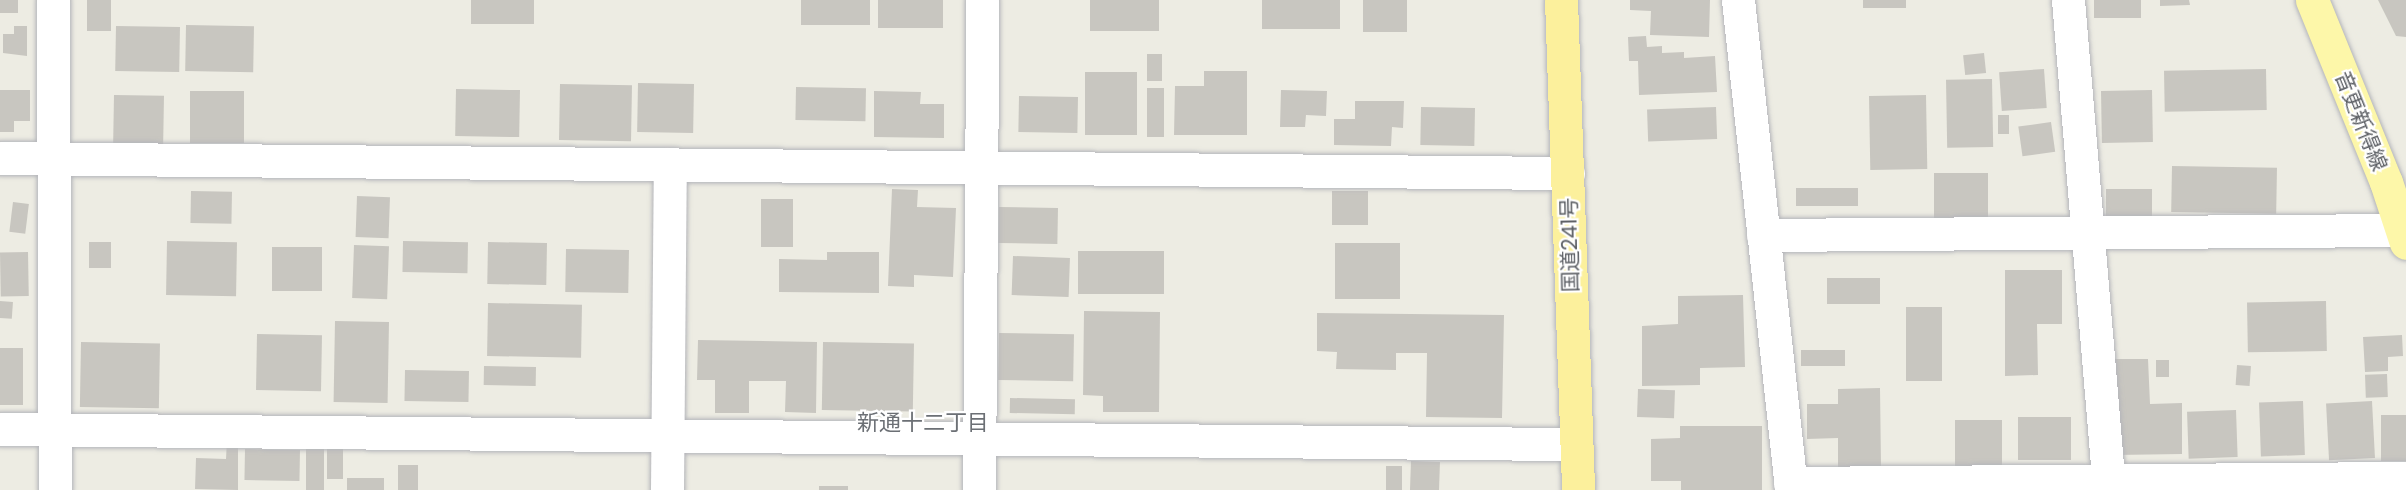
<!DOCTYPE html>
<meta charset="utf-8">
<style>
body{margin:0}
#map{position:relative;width:2406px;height:490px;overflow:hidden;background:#edece3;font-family:Poppins,"Noto Sans JP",sans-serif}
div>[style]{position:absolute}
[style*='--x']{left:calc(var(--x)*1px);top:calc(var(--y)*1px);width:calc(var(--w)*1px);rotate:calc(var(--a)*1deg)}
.building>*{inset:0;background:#c8c6c0;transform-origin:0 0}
.roads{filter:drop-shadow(0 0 2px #b4b5ba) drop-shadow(0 0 2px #b4b5ba)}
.minor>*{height:33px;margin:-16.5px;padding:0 16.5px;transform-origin:16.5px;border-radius:16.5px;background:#fff}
.primary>*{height:33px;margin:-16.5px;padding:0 16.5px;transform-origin:16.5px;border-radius:16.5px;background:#fdf7a9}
.trunk>*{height:33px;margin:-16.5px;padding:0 16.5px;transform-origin:16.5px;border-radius:16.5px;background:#fcf09c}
span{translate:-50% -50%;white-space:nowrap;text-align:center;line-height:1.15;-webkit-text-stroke:4.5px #fff;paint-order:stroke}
.street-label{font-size:21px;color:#5b5e63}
.neighbourhood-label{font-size:22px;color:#6c7075}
</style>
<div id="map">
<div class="building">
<div style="left:0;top:0;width:18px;height:13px"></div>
<div style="left:87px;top:0;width:24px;height:31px"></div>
<div style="left:471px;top:0;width:63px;height:24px"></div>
<div style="left:801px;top:0;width:69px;height:25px"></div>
<div style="left:878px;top:0;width:65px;height:28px"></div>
<div style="left:1090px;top:0;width:69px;height:31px"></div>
<div style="left:1262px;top:0;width:78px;height:29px"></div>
<div style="left:1363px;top:0;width:44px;height:32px"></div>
<div style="clip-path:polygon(1630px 0,1710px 0,1709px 37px,1650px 35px,1651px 11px,1630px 10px)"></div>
<div style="left:1863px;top:0;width:43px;height:8px"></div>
<div style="left:2094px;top:0;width:47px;height:18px"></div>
<div style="clip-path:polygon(2160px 0,2189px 0,2190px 5px,2160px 6px)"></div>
<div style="clip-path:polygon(2378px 0,2406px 0,2406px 37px,2396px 36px)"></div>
<div style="left:186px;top:25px;width:68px;height:46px;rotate:1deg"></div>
<div style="clip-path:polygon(14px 26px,27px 26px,27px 56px,3px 53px,3px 34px,14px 34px)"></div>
<div style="left:116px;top:26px;width:64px;height:45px;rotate:1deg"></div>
<div style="clip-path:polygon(1646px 36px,1647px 47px,1662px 46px,1662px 53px,1684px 52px,1684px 58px,1715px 56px,1717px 92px,1639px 95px,1638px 61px,1629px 61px,1628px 37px)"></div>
<div style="left:1984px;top:53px;width:20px;height:21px;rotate:84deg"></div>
<div style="left:1162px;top:54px;width:27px;height:15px;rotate:90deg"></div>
<div style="left:2044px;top:69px;width:39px;height:45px;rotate:86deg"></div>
<div style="left:2266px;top:69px;width:41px;height:102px;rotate:89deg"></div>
<div style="clip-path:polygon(1204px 71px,1247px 71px,1247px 135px,1174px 135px,1175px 86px,1204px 86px)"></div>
<div style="left:1085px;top:72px;width:52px;height:63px"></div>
<div style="left:1992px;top:79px;width:68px;height:46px;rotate:89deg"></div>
<div style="left:638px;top:83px;width:56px;height:49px;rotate:1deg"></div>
<div style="left:560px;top:84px;width:72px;height:56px;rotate:1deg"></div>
<div style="left:796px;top:87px;width:70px;height:33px;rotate:1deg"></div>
<div style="left:1147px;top:88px;width:17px;height:49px"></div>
<div style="left:456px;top:89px;width:64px;height:47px;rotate:1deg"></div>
<div style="clip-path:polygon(0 90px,30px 90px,30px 121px,14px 121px,14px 132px,0 132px)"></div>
<div style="clip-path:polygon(1281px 90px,1327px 91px,1326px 116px,1306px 115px,1305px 127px,1280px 127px)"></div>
<div style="left:2152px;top:90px;width:52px;height:51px;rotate:89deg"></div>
<div style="left:190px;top:91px;width:54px;height:52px"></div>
<div style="clip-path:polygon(874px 91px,921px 92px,920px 104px,944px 104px,944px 138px,874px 137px)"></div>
<div style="left:114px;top:95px;width:50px;height:50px;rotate:1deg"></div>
<div style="left:1926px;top:95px;width:74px;height:57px;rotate:89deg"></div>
<div style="left:1019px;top:96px;width:59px;height:36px;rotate:1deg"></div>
<div style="clip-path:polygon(1355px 101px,1404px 101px,1403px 128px,1392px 127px,1391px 146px,1334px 145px,1334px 119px,1355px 119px)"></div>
<div style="left:1421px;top:107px;width:54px;height:38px;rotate:1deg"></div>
<div style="left:1716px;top:107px;width:32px;height:69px;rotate:88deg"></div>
<div style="left:2009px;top:115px;width:19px;height:11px;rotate:90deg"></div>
<div style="left:2051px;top:122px;width:30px;height:33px;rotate:82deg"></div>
<div style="left:2172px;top:166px;width:105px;height:46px;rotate:1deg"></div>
<div style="left:1988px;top:173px;width:50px;height:54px;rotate:90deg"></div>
<div style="left:1858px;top:188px;width:18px;height:62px;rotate:90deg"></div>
<div style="clip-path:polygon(892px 189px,918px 190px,917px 207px,956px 208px,953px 277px,914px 275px,914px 287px,888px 286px)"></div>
<div style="left:2152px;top:189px;width:30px;height:46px;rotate:90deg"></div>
<div style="left:191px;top:191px;width:41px;height:32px;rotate:1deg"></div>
<div style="left:1332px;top:191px;width:36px;height:34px"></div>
<div style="left:357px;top:196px;width:33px;height:41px;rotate:2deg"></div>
<div style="left:761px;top:199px;width:32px;height:48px"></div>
<div style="left:13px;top:202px;width:16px;height:30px;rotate:7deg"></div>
<div style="left:999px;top:207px;width:59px;height:36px;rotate:1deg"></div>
<div style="left:167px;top:241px;width:70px;height:54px;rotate:1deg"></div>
<div style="left:403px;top:241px;width:65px;height:31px;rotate:1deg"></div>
<div style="left:89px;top:242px;width:22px;height:26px"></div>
<div style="left:488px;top:242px;width:59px;height:42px;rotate:1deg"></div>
<div style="left:1335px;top:243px;width:65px;height:56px"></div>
<div style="left:354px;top:245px;width:35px;height:53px;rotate:2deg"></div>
<div style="left:272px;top:247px;width:50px;height:44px"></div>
<div style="left:566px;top:249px;width:63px;height:43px;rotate:1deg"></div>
<div style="left:1078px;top:251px;width:86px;height:43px"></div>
<div style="left:28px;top:252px;width:44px;height:28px;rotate:89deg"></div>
<div style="clip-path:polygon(827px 252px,879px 252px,879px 293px,779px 292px,779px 259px,827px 260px)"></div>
<div style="left:1013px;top:256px;width:57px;height:39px;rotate:2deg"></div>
<div style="clip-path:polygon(2005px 270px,2062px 270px,2062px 324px,2037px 324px,2038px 375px,2005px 376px)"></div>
<div style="left:1827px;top:278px;width:53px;height:26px"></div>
<div style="clip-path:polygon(1743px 295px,1745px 367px,1700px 368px,1700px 385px,1642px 386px,1642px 326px,1678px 324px,1678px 296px)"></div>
<div style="left:0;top:301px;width:13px;height:17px;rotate:4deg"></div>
<div style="left:2326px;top:301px;width:50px;height:79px;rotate:89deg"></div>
<div style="left:488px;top:303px;width:94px;height:53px;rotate:1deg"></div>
<div style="left:1906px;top:307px;width:36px;height:74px"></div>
<div style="clip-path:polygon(1084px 311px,1160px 312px,1159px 412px,1103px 412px,1103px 396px,1083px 395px)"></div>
<div style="clip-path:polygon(1317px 313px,1504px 315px,1502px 418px,1426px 417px,1427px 353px,1396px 353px,1396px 370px,1336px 369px,1337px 352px,1317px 351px)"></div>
<div style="left:335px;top:321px;width:54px;height:81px;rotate:1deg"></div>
<div style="left:999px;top:333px;width:75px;height:47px;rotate:1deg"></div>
<div style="left:257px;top:334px;width:65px;height:56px;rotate:1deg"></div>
<div style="clip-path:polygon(2402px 335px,2403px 356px,2388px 357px,2388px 371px,2365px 372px,2363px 337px)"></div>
<div style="clip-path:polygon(698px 340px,817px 342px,816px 413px,785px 412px,786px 381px,749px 381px,749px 413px,715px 413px,715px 380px,697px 380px)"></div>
<div style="left:81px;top:342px;width:79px;height:65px;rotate:1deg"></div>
<div style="left:823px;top:342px;width:91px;height:68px;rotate:1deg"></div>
<div style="left:0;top:348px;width:23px;height:57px"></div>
<div style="left:1801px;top:350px;width:44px;height:16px"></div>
<div style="clip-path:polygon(2115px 359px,2148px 359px,2150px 404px,2182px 403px,2182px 454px,2115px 455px)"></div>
<div style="left:2156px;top:360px;width:13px;height:17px"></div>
<div style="left:2237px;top:365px;width:14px;height:20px;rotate:4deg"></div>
<div style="left:484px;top:366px;width:52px;height:19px;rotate:1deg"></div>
<div style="left:405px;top:370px;width:64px;height:31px;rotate:1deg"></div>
<div style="left:2387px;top:374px;width:23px;height:22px;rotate:88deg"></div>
<div style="clip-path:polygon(1880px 388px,1881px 467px,1838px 468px,1838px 438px,1807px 439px,1807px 404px,1838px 404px,1838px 389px)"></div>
<div style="left:1638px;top:389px;width:37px;height:28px;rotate:2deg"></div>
<div style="left:1010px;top:398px;width:65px;height:15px;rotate:1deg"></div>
<div style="left:2303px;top:401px;width:54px;height:44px;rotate:88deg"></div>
<div style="left:2372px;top:401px;width:57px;height:46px;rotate:87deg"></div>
<div style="left:2236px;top:410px;width:47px;height:49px;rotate:88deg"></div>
<div style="left:2406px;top:415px;width:46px;height:25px;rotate:90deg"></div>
<div style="left:2018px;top:417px;width:53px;height:43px"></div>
<div style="left:1955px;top:420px;width:47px;height:50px"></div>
<div style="clip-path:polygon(1680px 426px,1762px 426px,1762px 490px,1681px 490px,1681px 481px,1651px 481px,1651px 439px,1680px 438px)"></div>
<div style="clip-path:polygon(227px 439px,238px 439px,238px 490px,195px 489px,196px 458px,226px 459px)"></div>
<div style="left:306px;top:448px;width:18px;height:42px"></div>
<div style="left:327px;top:448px;width:16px;height:31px"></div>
<div style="left:245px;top:449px;width:55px;height:31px;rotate:1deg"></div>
<div style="left:1411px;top:461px;width:29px;height:29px;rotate:2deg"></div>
<div style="left:398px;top:465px;width:20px;height:25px"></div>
<div style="left:1386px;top:466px;width:16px;height:24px"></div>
<div style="left:347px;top:478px;width:37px;height:12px"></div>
<div style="left:819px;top:486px;width:29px;height:4px"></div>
</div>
<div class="roads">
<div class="minor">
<div style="--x:53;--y:0;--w:490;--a:89.8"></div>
<div style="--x:1738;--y:0;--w:493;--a:83.8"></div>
<div style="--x:2068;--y:0;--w:492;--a:85.2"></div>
<div style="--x:0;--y:158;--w:1568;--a:0.55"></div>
<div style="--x:1763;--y:235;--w:638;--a:-0.45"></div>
<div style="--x:0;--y:429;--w:1575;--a:0.55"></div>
<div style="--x:1790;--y:483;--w:616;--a:-0.47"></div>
<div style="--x:667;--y:490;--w:326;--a:-89.5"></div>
<div style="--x:979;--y:490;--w:490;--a:-89.6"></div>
</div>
<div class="primary">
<div style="--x:2312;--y:0;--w:196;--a:67.9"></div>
<div style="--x:2386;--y:182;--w:64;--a:71.8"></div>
</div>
<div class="trunk">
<div style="--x:1561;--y:0;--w:490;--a:88"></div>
</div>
</div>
<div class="street-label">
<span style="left:2361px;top:121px;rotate:68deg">音更新得線</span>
<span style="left:1570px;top:245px;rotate:-91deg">国道241号</span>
</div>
<div class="neighbourhood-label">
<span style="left:923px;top:423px">新通十二丁目</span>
</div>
</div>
